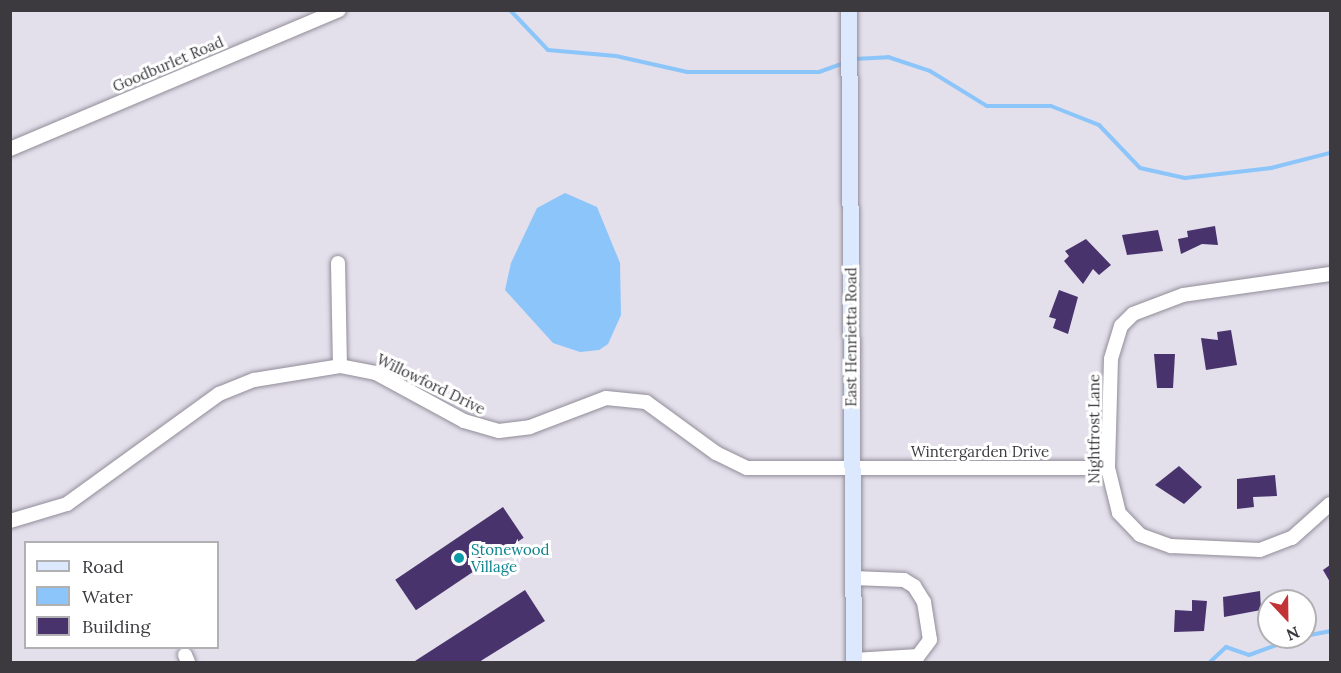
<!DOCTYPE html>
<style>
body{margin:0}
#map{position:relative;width:1341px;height:673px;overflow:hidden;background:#e3dfeb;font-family:Lora,serif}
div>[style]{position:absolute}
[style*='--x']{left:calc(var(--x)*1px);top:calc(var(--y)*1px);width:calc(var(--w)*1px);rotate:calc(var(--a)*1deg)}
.water>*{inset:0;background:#8bc5fa}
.stream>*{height:4px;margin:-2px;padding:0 2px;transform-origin:2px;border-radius:2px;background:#8bc5fa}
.building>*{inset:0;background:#48336d;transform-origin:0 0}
.roads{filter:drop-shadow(0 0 2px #918d98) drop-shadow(0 0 2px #918d98)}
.minor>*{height:14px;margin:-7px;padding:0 7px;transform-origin:7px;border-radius:7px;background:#fff}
.major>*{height:16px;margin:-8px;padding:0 8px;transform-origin:8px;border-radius:8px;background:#dbe8fd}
.dots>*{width:16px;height:16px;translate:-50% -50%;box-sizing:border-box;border:3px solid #fff;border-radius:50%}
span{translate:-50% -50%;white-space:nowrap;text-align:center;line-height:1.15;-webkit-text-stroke:6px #fff;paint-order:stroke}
.street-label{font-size:15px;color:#3c3a3f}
.culture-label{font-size:15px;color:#0d838f}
.left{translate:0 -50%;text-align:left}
.frame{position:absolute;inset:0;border:12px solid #3c3a3f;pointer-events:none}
.legend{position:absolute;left:24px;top:541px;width:195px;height:108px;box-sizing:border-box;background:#fff;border:2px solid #b1b0b2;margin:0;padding:8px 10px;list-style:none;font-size:18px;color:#3c3a3f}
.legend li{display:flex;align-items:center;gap:12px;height:30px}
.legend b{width:30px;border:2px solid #b1b0b2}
.north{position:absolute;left:1257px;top:589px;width:60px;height:60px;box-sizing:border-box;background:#fff;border:2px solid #b1b0b2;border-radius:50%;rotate:158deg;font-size:16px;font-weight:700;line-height:24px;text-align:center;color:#3c3a3f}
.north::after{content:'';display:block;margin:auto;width:21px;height:27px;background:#c23336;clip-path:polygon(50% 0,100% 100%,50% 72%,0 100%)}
</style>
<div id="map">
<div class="water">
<div style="clip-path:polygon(565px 193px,597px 207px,620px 263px,621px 315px,608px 344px,599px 350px,580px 352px,553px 343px,505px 290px,511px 263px,537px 208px)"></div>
</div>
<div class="stream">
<div style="--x:510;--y:10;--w:55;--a:46.5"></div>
<div style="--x:548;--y:50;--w:68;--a:5"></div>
<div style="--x:616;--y:56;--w:73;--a:12.7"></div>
<div style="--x:687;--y:72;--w:132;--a:0"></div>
<div style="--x:819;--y:72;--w:27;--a:-20"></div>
<div style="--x:854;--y:59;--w:34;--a:-3"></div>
<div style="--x:888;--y:57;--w:44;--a:18.4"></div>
<div style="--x:930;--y:71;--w:67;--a:31.6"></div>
<div style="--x:987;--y:106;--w:64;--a:0"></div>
<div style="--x:1051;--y:106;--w:52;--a:21.6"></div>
<div style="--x:1099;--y:125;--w:59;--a:46.4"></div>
<div style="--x:1140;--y:168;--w:46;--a:12.5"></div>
<div style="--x:1185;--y:178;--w:87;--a:-6.6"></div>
<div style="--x:1271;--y:168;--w:61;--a:-14.3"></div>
<div style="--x:1305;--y:636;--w:25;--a:-11"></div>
<div style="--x:1210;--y:662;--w:22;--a:-43"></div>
<div style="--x:1226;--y:647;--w:24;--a:19"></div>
<div style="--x:1249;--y:655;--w:53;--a:-19.8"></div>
</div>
<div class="building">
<div style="clip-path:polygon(1215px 226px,1218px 245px,1202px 244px,1181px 254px,1178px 239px,1188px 237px,1187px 231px)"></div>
<div style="clip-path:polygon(1158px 230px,1163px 251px,1127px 255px,1122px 235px)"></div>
<div style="clip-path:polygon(1086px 239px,1111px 265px,1099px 275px,1093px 269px,1083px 284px,1064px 261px,1069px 256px,1065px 251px)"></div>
<div style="clip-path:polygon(1059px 290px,1078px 297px,1068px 334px,1053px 328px,1056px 319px,1049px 317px)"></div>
<div style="clip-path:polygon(1231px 330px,1237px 365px,1206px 370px,1201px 338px,1218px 340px,1217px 332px)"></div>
<div style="clip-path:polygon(1154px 354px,1175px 354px,1173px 388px,1157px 388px)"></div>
<div style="clip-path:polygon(1179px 466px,1202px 487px,1184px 504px,1155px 485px)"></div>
<div style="clip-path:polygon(1275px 475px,1277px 496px,1253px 497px,1254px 507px,1237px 509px,1237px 479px)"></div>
<div style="left:503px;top:507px;width:37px;height:130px;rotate:56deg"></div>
<div style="clip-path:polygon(1330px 565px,1330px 582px,1323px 570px)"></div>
<div style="clip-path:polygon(525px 590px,545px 621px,479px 662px,415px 661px)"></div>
<div style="clip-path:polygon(1260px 591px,1261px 610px,1224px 617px,1223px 597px)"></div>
<div style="clip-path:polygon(1192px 600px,1207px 601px,1204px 631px,1174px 632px,1175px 610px,1192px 611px)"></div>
</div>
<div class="roads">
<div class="minor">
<div style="--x:10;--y:149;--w:357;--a:-22.9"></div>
<div style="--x:338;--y:263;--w:103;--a:88.9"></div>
<div style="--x:1330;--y:274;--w:148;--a:171.9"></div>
<div style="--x:1183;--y:295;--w:53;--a:159.2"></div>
<div style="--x:1133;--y:314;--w:17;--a:135"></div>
<div style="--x:1121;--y:326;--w:34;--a:107"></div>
<div style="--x:1111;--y:359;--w:109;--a:91.6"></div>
<div style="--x:1108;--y:468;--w:46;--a:76.3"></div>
<div style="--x:1119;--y:513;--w:30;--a:46"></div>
<div style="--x:1140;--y:535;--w:33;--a:20"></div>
<div style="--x:1171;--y:546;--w:89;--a:2.6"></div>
<div style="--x:1260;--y:550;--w:34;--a:-21"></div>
<div style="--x:1292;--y:538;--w:51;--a:-41.8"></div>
<div style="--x:10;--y:521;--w:59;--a:-16.6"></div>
<div style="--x:67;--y:504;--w:188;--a:-35.9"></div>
<div style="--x:219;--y:394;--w:38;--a:-22"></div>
<div style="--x:254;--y:380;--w:87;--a:-9.2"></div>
<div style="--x:340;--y:366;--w:37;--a:11"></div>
<div style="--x:376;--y:373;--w:100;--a:28.6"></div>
<div style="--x:464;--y:421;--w:36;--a:16"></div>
<div style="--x:499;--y:431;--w:31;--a:-7"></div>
<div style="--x:530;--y:427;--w:81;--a:-20.9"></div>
<div style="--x:606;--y:398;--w:40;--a:5.7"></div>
<div style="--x:646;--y:402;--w:87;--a:36.1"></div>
<div style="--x:716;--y:453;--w:34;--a:26"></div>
<div style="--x:747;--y:468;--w:361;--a:0"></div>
<div style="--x:853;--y:578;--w:51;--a:2.2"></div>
<div style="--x:904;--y:580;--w:12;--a:31"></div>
<div style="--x:914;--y:586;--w:19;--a:58"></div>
<div style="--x:924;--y:602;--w:38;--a:81"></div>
<div style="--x:930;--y:640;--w:20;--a:127"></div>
<div style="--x:918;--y:656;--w:64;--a:176.4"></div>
<div style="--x:185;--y:655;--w:8;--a:67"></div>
</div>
<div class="major">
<div style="--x:849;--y:10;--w:652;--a:89.56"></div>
</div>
</div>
<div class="dots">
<div style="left:459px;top:558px;background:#0f9aa8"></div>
</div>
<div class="street-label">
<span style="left:168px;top:64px;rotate:-23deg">Goodburlet Road</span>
<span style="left:851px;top:337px;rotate:-90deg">East Henrietta Road</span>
<span style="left:431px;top:384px;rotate:26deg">Willowford Drive</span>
<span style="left:1094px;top:429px;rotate:-90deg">Nightfrost Lane</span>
<span style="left:980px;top:452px">Wintergarden Drive</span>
</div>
<div class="culture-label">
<span class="left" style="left:471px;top:558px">Stonewood<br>Village</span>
</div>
<div class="frame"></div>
<ul class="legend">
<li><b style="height:8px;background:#dbe8fd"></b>Road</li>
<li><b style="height:16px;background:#8bc5fa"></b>Water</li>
<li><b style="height:16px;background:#48336d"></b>Building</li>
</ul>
<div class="north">N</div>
</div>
